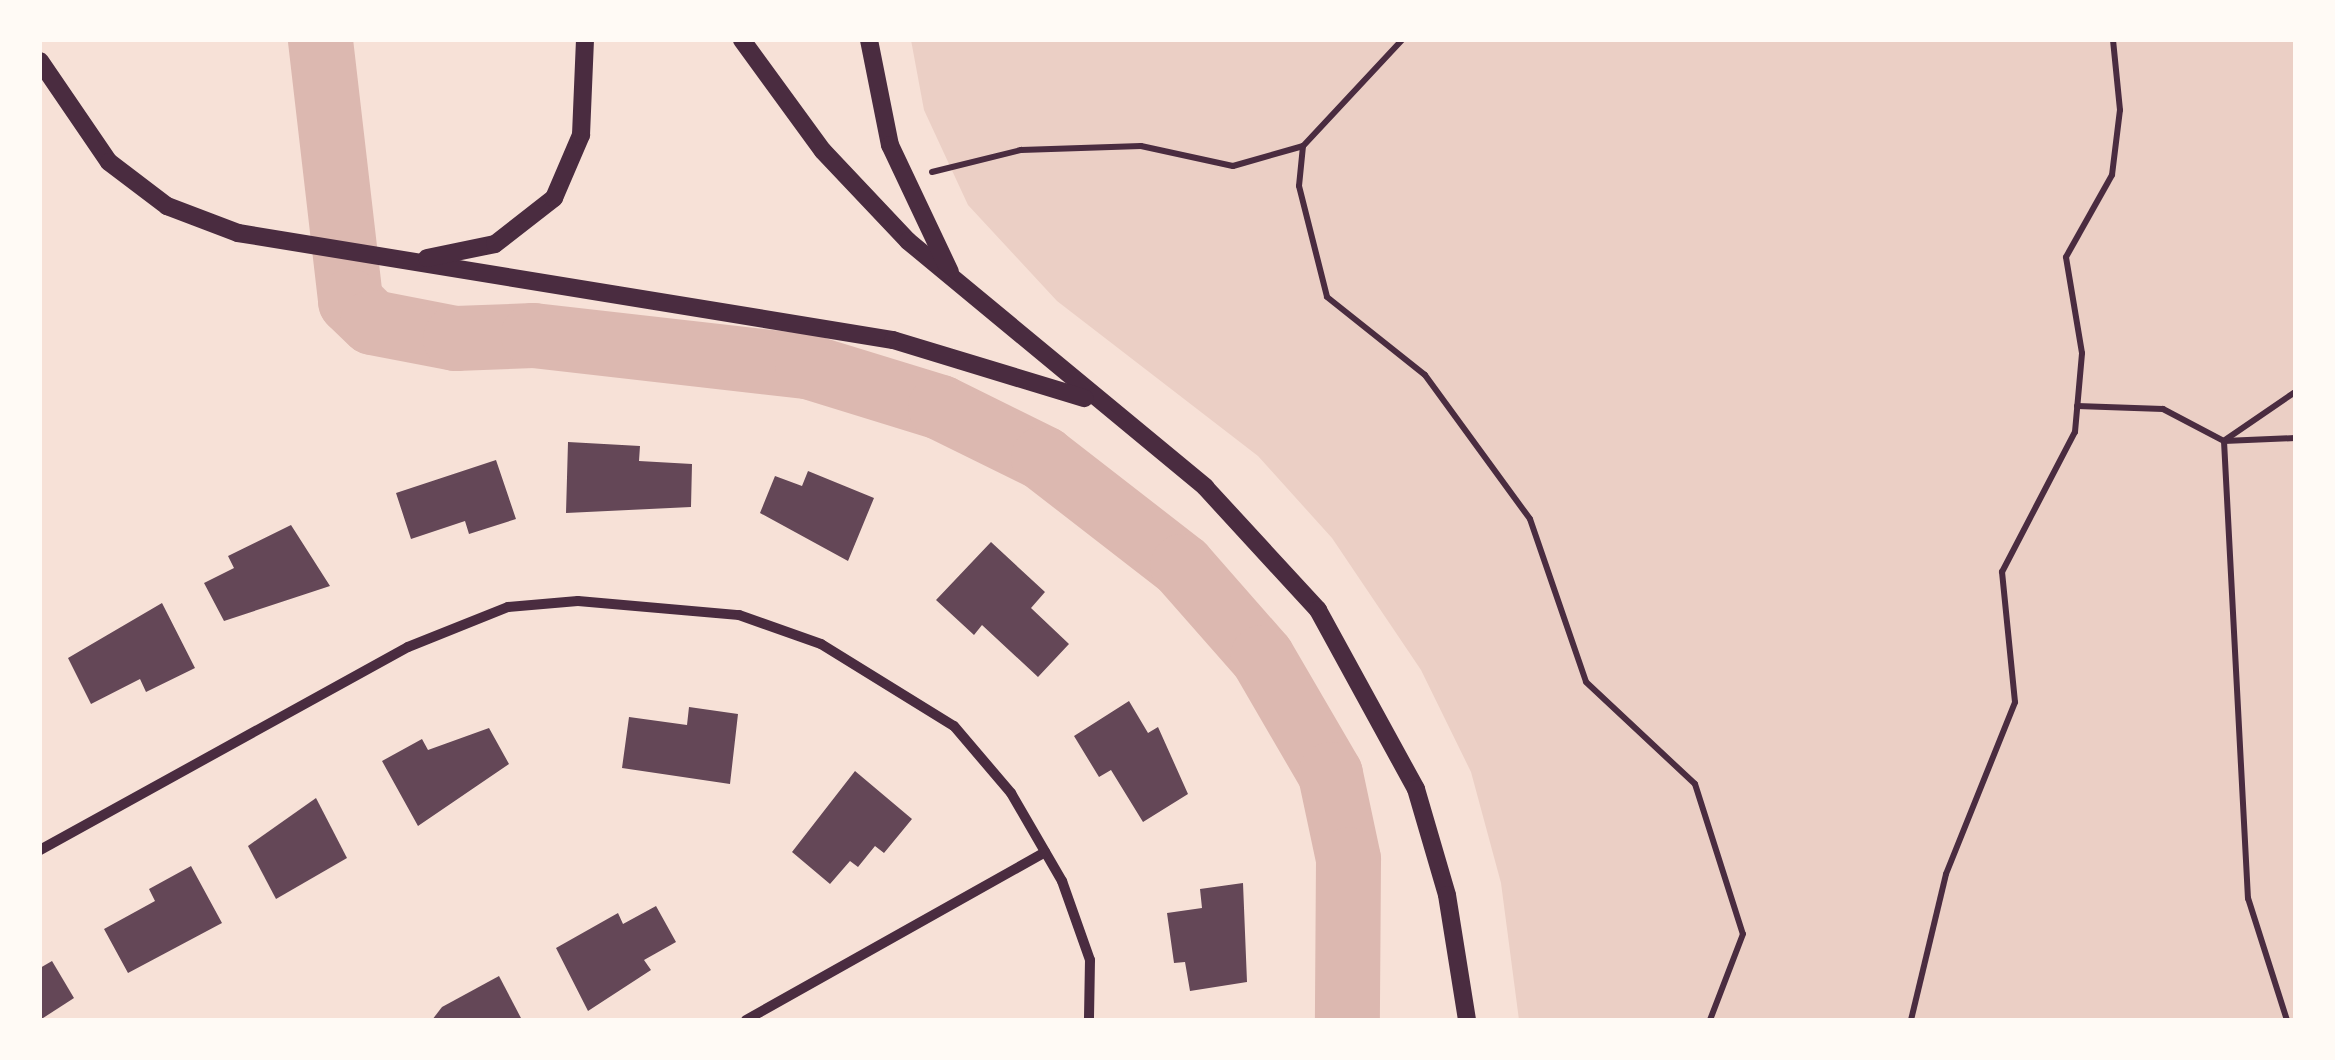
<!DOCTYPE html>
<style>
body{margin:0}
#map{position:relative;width:2335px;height:1060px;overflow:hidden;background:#f7e1d7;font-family:"Space Grotesk",sans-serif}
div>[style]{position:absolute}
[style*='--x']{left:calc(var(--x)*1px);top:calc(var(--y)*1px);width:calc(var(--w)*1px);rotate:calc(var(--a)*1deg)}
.green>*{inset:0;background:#ebcfc5}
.river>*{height:65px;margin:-32.5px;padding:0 32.5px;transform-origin:32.5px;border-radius:32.5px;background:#dcb8b0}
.building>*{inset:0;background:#644757}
.path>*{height:6px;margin:-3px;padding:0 3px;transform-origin:3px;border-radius:3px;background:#4a2c40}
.minor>*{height:10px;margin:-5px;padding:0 5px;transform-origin:5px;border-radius:5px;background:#4a2c40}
.tertiary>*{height:18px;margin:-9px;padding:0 9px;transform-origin:9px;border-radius:9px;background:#4a2c40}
span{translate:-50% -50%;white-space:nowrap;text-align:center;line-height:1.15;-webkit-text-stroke:10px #fffaf5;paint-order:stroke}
.frame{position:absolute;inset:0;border:42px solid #fffaf5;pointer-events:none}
</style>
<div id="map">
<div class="green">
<div style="clip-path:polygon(911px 40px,2295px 40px,2295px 1020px,1519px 1020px,1501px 883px,1471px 772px,1421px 670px,1332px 538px,1258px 456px,1057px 301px,968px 205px,924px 110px)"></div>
</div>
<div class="river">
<div style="--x:320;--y:40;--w:263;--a:83.4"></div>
<div style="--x:350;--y:301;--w:30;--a:44"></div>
<div style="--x:372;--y:322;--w:85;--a:10.9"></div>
<div style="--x:455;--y:338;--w:78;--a:-2.2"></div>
<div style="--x:533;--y:335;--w:276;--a:6.5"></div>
<div style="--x:807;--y:366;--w:139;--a:17.1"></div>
<div style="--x:940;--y:407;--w:115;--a:26.3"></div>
<div style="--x:1043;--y:458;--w:176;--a:37.8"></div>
<div style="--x:1182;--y:566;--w:121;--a:48.7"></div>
<div style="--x:1262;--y:657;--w:135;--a:59.8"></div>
<div style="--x:1330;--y:774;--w:87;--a:78"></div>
<div style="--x:1348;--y:859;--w:161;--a:90.4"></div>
</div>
<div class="building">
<div style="clip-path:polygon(568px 442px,640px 446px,639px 461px,692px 464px,691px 507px,566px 513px)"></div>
<div style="clip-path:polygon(496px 460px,516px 519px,469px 534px,465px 521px,411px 539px,396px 493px)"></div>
<div style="clip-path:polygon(808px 471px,874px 498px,848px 561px,760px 513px,775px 476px,802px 486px)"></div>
<div style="clip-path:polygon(291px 525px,330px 586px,224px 621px,204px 583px,234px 568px,228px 556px)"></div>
<div style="clip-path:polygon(991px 542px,1045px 592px,1031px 608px,1069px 644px,1038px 677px,982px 625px,974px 635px,936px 600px)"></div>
<div style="clip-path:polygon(162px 603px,195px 668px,146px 692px,140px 679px,91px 704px,68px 658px)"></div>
<div style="clip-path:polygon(1129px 701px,1148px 733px,1158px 727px,1188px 794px,1143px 822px,1111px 770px,1099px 777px,1074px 736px)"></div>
<div style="clip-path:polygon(689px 707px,738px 714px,730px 784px,622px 768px,629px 717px,687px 725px)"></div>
<div style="clip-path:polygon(489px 728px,509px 764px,418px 826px,382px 761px,422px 739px,428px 750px)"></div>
<div style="clip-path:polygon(855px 771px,912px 819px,884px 853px,875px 846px,858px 867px,850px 861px,830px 884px,792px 852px)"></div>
<div style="clip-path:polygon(316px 798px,347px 858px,276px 899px,248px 846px)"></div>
<div style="clip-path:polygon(191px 866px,222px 923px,128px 973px,104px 929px,155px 901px,149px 889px)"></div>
<div style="clip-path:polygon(1243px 883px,1247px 982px,1190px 991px,1185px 962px,1174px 963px,1167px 913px,1202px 908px,1200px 889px)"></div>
<div style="clip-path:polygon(656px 906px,676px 942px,644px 960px,651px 970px,588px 1011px,556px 948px,618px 913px,623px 924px)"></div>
<div style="clip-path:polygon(52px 961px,74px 998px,40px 1020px,40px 968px)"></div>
<div style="clip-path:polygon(499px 976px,522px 1020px,432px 1020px,442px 1007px)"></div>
</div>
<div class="path">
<div style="--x:1402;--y:40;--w:145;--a:133"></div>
<div style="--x:1303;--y:146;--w:40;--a:95.7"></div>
<div style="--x:1299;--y:186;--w:114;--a:75.8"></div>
<div style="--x:1327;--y:297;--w:125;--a:38.5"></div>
<div style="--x:1425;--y:375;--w:178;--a:53.9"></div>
<div style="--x:1530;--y:519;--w:172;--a:71"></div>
<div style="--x:1586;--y:682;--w:149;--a:43.1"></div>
<div style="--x:1695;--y:784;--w:157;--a:72.3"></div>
<div style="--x:1743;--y:934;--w:92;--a:111"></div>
<div style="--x:932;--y:172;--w:92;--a:-13.9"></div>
<div style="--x:1021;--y:150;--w:120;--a:-1.9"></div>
<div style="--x:1141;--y:146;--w:94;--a:12.3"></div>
<div style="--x:1233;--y:166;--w:73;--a:-15.9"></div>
<div style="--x:2077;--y:406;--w:86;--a:2"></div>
<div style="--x:2163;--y:409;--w:69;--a:27.7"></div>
<div style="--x:2224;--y:441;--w:71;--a:-2.4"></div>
<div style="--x:2225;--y:440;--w:85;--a:-34.4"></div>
<div style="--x:2224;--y:441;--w:458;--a:87"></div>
<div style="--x:2248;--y:898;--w:128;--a:72.3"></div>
<div style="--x:1911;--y:1020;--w:150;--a:-76.5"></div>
<div style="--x:1946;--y:874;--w:185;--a:-68.1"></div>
<div style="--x:2015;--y:702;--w:131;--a:-95.7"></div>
<div style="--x:2002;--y:572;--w:158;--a:-62.5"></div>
<div style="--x:2075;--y:432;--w:79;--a:-84.9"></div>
<div style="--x:2082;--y:353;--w:97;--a:-99.5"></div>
<div style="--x:2066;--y:257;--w:94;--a:-60.7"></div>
<div style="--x:2112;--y:175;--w:65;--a:-83"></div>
<div style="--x:2120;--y:110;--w:70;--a:-95.7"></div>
</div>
<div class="minor">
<div style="--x:40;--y:850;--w:420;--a:-28.9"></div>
<div style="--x:408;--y:647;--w:108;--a:-21.8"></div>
<div style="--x:508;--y:607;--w:70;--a:-4.9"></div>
<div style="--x:578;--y:601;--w:162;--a:5"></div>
<div style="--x:739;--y:615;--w:87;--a:19.5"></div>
<div style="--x:821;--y:644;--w:156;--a:31.7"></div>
<div style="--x:954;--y:726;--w:88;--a:49.6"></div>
<div style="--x:1011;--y:793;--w:102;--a:59.9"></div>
<div style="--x:1062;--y:881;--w:84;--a:70.5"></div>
<div style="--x:1090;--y:960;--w:60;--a:91"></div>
<div style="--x:746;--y:1020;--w:343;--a:-29.3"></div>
</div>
<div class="tertiary">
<div style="--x:742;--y:40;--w:137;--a:53.9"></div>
<div style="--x:823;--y:151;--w:124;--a:46.6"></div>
<div style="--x:908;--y:241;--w:386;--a:39.6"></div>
<div style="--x:1205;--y:487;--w:167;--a:47.4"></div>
<div style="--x:1318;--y:610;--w:204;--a:61.3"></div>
<div style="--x:1416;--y:789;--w:110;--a:73.7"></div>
<div style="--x:1447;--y:895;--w:127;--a:80.9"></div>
<div style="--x:869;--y:40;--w:107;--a:78.7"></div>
<div style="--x:890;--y:145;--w:140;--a:64.7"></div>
<div style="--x:40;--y:61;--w:122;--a:55.7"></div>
<div style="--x:109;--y:162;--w:73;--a:37.2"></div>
<div style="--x:167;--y:206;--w:76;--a:20.8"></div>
<div style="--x:238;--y:233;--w:664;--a:9.28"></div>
<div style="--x:893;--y:340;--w:200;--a:16.9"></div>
<div style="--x:427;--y:258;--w:69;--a:-11.6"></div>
<div style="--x:495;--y:244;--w:75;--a:-37.9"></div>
<div style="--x:554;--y:198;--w:69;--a:-66.8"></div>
<div style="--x:581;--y:135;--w:95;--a:-87.6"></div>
</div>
<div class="frame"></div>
</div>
